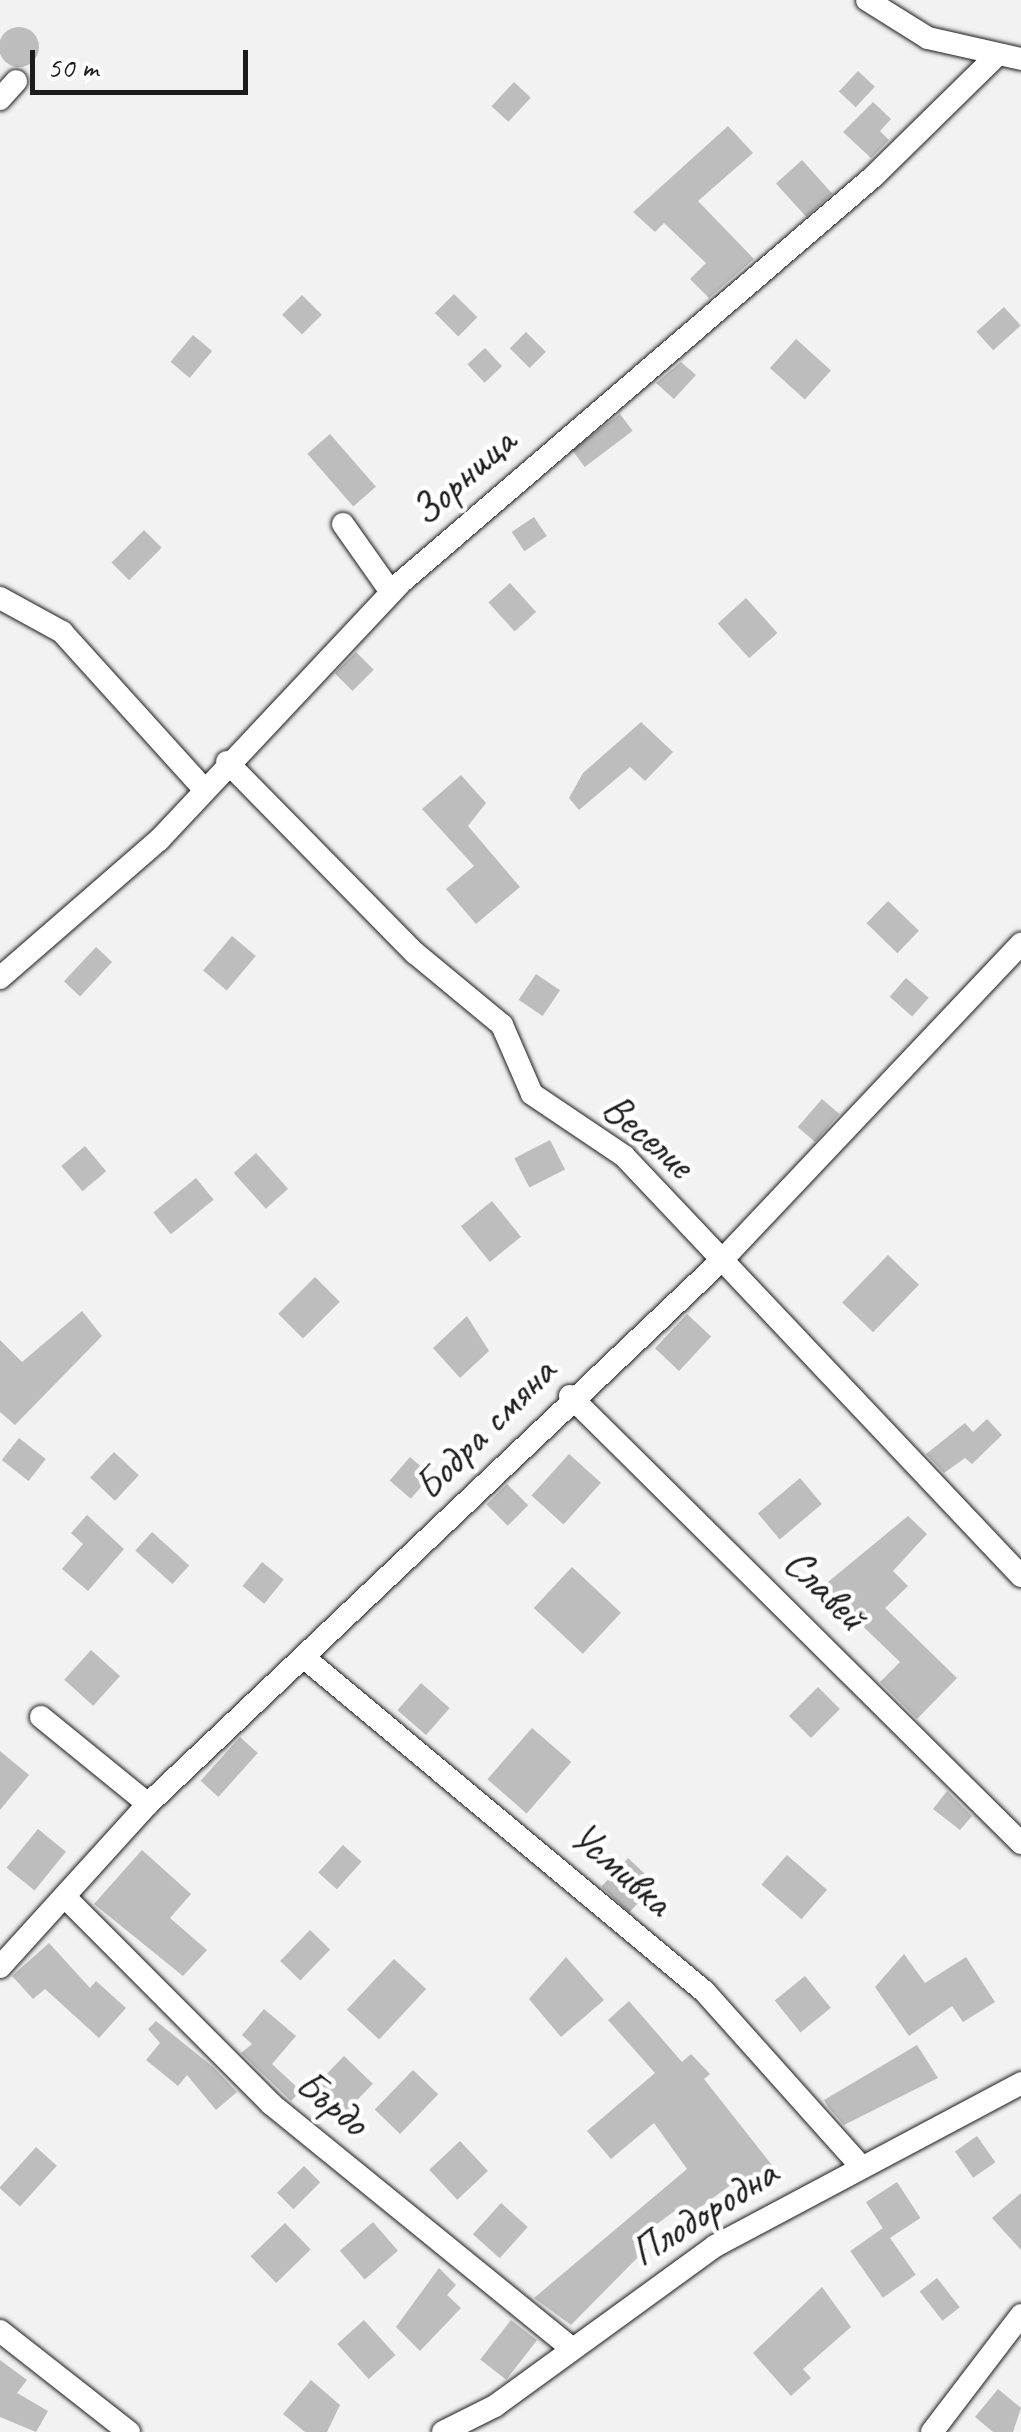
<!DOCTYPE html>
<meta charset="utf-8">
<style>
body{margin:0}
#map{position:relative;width:1021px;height:2432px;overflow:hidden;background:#f2f2f2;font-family:Caveat,sans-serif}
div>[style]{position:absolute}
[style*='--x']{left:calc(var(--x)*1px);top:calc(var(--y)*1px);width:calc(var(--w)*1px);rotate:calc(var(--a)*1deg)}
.building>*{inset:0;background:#bdbdbd;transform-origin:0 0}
.round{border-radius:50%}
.roads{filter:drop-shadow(0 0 2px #1c1c1c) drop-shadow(0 0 2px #1c1c1c)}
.minor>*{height:22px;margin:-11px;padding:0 11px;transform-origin:11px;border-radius:11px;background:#fff}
span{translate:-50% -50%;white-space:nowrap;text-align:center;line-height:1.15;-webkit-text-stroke:9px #fff;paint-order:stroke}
.street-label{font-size:42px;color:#1c1c1c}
.scale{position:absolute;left:30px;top:50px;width:218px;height:45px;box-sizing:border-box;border:5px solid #1c1c1c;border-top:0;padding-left:12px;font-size:30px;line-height:35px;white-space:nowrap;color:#1c1c1c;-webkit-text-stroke:8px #fff;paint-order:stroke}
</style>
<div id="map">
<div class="building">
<div class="round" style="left:-1px;top:27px;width:40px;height:40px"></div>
<div style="left:858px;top:71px;width:23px;height:28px;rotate:43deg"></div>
<div style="left:514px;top:82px;width:23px;height:33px;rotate:43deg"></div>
<div style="clip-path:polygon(873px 102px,891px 119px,880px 131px,889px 140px,871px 158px,843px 132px)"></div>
<div style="clip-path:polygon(728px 126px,753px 153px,698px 201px,754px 259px,709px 298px,690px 279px,706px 263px,664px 223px,655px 232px,633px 212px)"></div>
<div style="left:802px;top:160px;width:45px;height:35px;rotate:48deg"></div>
<div style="left:454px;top:294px;width:33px;height:27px;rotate:45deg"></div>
<div style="left:302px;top:295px;width:28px;height:28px;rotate:45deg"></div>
<div style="left:1004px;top:307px;width:25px;height:37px;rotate:48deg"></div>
<div style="left:526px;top:332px;width:28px;height:23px;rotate:45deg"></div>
<div style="left:193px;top:335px;width:25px;height:35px;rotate:40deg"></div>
<div style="left:796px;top:339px;width:47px;height:39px;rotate:42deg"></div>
<div style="left:485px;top:348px;width:25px;height:24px;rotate:47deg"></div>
<div style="clip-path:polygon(681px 362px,696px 375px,674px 399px,656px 383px)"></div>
<div style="left:620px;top:414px;width:21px;height:60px;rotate:53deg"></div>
<div style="left:330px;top:434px;width:70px;height:30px;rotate:49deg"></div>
<div style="left:534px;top:517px;width:23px;height:27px;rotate:56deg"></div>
<div style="left:144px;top:530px;width:25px;height:46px;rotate:45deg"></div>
<div style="left:510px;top:583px;width:39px;height:29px;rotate:48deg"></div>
<div style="left:746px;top:598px;width:47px;height:38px;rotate:48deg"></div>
<div style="left:356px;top:652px;width:25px;height:30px;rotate:45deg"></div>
<div style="clip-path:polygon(641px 722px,673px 752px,645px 781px,630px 767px,579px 810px,569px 798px,583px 773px)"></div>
<div style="clip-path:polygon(461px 775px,486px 803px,468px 826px,520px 887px,476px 924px,446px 889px,474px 866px,422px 809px)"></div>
<div style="left:888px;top:901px;width:43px;height:31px;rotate:44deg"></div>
<div style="left:232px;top:936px;width:31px;height:45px;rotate:40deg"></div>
<div style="left:96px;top:947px;width:22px;height:47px;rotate:43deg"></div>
<div style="left:536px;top:974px;width:29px;height:31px;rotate:34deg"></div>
<div style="left:906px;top:978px;width:30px;height:25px;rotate:41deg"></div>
<div style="left:822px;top:1099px;width:23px;height:37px;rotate:41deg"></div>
<div style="left:550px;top:1140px;width:33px;height:40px;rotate:63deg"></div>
<div style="left:85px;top:1146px;width:33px;height:31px;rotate:50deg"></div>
<div style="left:256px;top:1153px;width:48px;height:30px;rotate:48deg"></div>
<div style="left:196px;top:1178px;width:28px;height:55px;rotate:51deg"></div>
<div style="left:492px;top:1201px;width:46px;height:40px;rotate:51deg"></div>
<div style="left:888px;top:1255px;width:43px;height:66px;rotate:44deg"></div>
<div style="left:315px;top:1277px;width:35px;height:52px;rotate:45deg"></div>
<div style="clip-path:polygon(82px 1311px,102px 1336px,15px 1425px,0 1412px,0 1340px,22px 1362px)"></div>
<div style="left:687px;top:1314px;width:33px;height:47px;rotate:43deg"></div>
<div style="clip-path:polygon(467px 1316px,489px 1351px,460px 1378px,433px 1348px)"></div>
<div style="clip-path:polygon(987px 1419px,1002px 1435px,972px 1464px,965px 1458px,944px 1473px,926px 1454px,965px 1423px,973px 1432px)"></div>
<div style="left:19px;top:1438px;width:34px;height:28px;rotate:38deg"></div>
<div style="left:114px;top:1452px;width:34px;height:35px;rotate:43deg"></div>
<div style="left:569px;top:1454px;width:43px;height:56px;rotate:42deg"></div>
<div style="left:410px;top:1457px;width:28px;height:31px;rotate:41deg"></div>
<div style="left:800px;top:1478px;width:34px;height:55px;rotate:50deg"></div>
<div style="left:507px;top:1484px;width:30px;height:29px;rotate:45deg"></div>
<div style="clip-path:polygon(87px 1515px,124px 1549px,88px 1591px,62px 1569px,83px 1544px,71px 1533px)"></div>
<div style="clip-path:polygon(908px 1516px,927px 1534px,893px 1571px,908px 1586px,885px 1608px,957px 1678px,917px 1719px,880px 1682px,900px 1662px,822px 1587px)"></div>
<div style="left:152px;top:1532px;width:50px;height:25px;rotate:42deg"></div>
<div style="left:262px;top:1562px;width:28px;height:31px;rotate:39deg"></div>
<div style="left:572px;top:1567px;width:67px;height:56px;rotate:43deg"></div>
<div style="left:91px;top:1650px;width:39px;height:40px;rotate:42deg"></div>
<div style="left:421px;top:1683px;width:38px;height:36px;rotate:41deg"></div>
<div style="left:818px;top:1687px;width:31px;height:41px;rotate:45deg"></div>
<div style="left:532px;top:1728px;width:52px;height:68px;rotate:41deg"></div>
<div style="left:240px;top:1737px;width:24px;height:59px;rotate:42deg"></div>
<div style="clip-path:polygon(0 1751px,29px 1775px,0 1810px)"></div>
<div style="clip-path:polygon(947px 1791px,972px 1816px,960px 1830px,933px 1809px)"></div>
<div style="left:38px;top:1829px;width:36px;height:50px;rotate:39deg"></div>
<div style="left:343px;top:1845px;width:25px;height:37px;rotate:42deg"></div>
<div style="clip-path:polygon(142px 1850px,191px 1894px,170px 1918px,207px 1950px,183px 1976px,94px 1904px)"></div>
<div style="left:787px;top:1855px;width:53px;height:39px;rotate:41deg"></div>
<div style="left:628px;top:1858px;width:38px;height:39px;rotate:43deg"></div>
<div style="left:310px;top:1930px;width:28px;height:43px;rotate:44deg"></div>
<div style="clip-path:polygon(49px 1943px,90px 1988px,96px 1981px,126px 2008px,99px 2038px,45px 1989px,33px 1999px,12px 1976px)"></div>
<div style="clip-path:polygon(904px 1954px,925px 1983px,966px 1957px,995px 2002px,963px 2022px,952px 2006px,909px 2036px,875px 1987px)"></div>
<div style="clip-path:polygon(566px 1957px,604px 2000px,561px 2037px,529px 1999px)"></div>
<div style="left:394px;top:1959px;width:44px;height:69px;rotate:43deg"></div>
<div style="left:805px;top:1976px;width:41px;height:39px;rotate:51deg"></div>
<div style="clip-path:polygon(629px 2001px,682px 2062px,691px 2054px,710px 2074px,704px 2079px,775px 2169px,738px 2193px,732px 2184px,687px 2217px,680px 2207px,638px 2238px,646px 2249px,571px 2325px,534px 2298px,687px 2169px,654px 2123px,611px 2159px,587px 2131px,655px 2073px,608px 2020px)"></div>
<div style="clip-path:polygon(264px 2009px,296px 2036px,272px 2064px,301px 2091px,291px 2101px,241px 2053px,252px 2044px,242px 2035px)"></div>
<div style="clip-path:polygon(156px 2021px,213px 2067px,237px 2092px,216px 2110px,187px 2075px,178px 2086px,146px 2060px,160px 2043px,148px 2029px)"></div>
<div style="clip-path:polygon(917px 2045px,938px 2078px,844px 2125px,828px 2107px,824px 2100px)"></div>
<div style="left:344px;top:2056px;width:40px;height:46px;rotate:44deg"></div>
<div style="left:413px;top:2070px;width:35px;height:55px;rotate:44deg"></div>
<div style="left:977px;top:2136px;width:32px;height:27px;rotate:55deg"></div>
<div style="left:460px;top:2141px;width:41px;height:42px;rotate:47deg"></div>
<div style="left:36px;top:2147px;width:28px;height:55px;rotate:42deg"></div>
<div style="left:304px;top:2166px;width:23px;height:38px;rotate:45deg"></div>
<div style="left:897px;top:2182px;width:43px;height:37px;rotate:57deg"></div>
<div style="clip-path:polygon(1021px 2193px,1021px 2250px,992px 2218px)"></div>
<div style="left:501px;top:2203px;width:36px;height:42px;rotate:42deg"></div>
<div style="left:373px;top:2222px;width:38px;height:44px;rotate:49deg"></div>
<div style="left:285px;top:2223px;width:37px;height:48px;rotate:46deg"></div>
<div style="left:883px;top:2228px;width:57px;height:40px;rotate:55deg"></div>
<div style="clip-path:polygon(439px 2268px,456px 2285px,447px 2295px,461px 2308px,420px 2351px,396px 2327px)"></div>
<div style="left:937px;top:2278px;width:37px;height:22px;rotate:52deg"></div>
<div style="clip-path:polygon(822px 2287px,851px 2327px,803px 2369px,811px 2378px,791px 2396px,753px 2353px)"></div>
<div style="left:364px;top:2320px;width:47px;height:36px;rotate:48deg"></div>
<div style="left:511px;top:2320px;width:33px;height:50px;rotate:38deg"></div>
<div style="clip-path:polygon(0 2360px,27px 2380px,17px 2393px,48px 2411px,36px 2432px,0 2417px)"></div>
<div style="clip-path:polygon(311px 2380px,340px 2405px,327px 2432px,305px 2432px,283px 2414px)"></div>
<div style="clip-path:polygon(998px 2389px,1021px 2408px,1013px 2432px,993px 2432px,975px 2417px)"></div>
</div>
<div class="roads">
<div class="minor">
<div style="--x:867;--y:0;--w:72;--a:31.9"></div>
<div style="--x:928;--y:38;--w:95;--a:12.7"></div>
<div style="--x:0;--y:99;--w:24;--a:-48"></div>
<div style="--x:343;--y:524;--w:83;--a:54.8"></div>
<div style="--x:0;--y:598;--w:71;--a:28.7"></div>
<div style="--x:62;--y:632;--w:212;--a:47.9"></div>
<div style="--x:227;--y:762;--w:268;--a:45.5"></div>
<div style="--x:415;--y:953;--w:113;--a:39.6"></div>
<div style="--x:502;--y:1025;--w:75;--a:66.5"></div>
<div style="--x:532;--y:1094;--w:111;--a:34"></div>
<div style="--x:624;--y:1156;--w:578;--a:46.61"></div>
<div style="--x:0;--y:978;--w:211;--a:-41"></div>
<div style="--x:159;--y:840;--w:351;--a:-46.8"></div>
<div style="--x:399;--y:584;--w:626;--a:-40.66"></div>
<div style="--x:874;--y:176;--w:173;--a:-44.5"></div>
<div style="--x:570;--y:1396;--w:635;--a:44.74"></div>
<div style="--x:307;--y:1660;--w:518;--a:39.83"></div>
<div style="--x:705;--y:1992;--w:229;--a:48.2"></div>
<div style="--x:41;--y:1717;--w:138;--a:39.1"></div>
<div style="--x:66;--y:1898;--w:291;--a:45.1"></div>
<div style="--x:271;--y:2104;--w:384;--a:39.1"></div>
<div style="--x:0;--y:1967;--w:220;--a:-47.8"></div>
<div style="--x:148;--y:1804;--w:792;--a:-43.47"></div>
<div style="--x:723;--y:1259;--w:434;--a:-46.6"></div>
<div style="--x:0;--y:2331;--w:164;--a:38.1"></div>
<div style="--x:443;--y:2432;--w:58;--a:-26.6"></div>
<div style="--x:495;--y:2406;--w:272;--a:-36"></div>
<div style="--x:715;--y:2246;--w:347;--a:-28"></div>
<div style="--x:932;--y:2432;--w:147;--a:-52.7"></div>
</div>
</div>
<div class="street-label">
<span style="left:463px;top:477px;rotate:-42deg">Зорница</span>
<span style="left:648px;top:1136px;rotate:41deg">Веселие</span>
<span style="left:485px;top:1429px;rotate:-45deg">Бодра смяна</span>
<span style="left:825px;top:1590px;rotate:45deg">Славей</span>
<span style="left:621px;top:1869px;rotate:41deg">Усмивка</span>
<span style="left:332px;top:2103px;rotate:39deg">Бърдо</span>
<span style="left:704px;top:2213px;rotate:-32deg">Плодородна</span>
</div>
<div class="scale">50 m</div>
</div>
